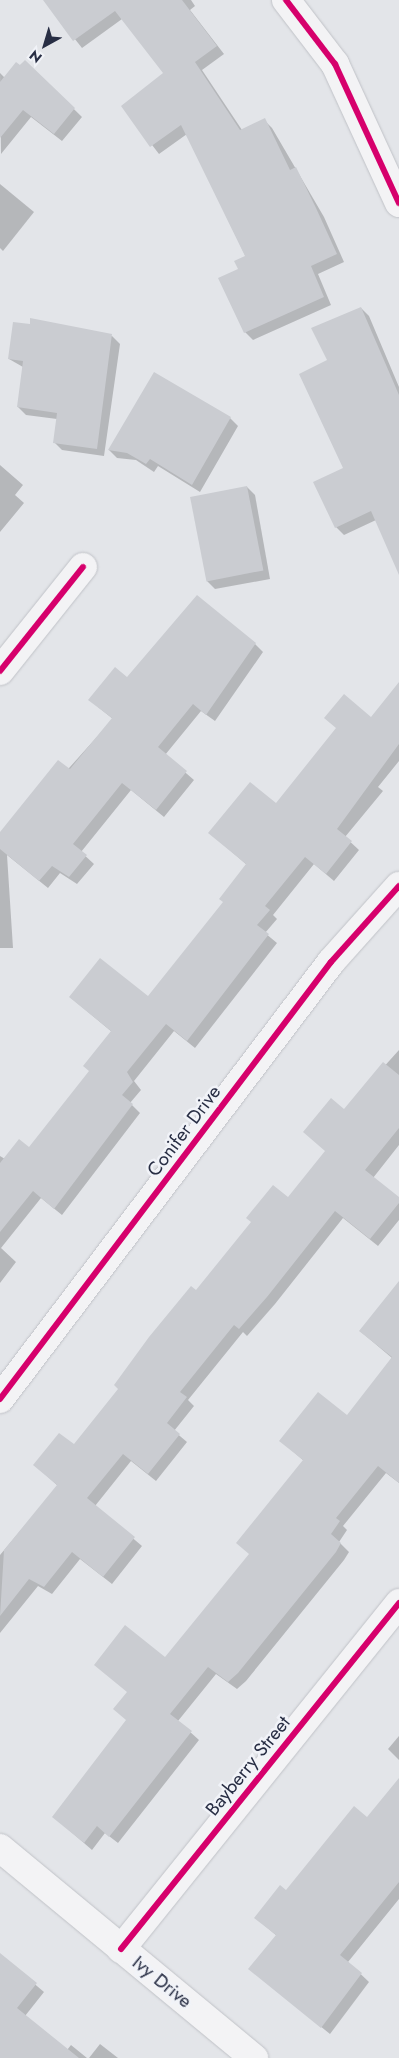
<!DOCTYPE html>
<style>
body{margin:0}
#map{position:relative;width:399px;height:2058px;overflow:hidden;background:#e3e5e9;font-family:Jost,sans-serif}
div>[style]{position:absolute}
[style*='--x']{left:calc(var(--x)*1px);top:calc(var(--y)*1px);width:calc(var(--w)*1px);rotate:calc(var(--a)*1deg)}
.shadow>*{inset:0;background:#0003}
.building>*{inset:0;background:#caccd1;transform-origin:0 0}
.roads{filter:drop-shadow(0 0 1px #c0c2c7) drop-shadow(0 0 1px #c0c2c7)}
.street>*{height:28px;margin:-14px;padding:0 14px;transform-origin:14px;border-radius:14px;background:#f3f3f5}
.cycleway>*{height:6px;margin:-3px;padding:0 3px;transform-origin:3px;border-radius:3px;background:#d6006c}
span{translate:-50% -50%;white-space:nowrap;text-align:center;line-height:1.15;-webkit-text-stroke:5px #f1f3f8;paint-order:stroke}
.street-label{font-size:19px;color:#282e44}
.north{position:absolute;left:20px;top:20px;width:50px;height:50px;-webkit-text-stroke:4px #f1f3f8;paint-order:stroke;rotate:219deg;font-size:14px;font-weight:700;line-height:20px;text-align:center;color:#282e44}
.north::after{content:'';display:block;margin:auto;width:18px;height:22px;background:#282e44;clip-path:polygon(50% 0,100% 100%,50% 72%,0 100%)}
</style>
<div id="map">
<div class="shadow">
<div style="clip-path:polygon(44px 0,191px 0,195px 6px,190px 10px,224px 54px,202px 70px,242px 130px,264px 120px,272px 128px,324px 217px,344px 262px,318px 274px,331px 305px,253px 340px,245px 332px,239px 269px,246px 257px,187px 134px,159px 154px,122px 106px,165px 73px,122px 19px,82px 48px)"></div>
<div style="clip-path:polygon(25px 61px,82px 117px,62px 141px,31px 117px,1px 154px,0 73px,5px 78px)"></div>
<div style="clip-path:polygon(0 184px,34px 212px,3px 251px,0 248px)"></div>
<div style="clip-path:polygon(361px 308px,369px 316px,399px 387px,399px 572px,376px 520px,344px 535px,336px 527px,345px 468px,328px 361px)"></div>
<div style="clip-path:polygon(112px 336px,120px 344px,104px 456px,62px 450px,54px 442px,57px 419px,26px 415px,18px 407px,23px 367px,9px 359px)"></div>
<div style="clip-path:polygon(230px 418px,238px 426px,200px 492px,158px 466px,154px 472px,136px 460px,117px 458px,109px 450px)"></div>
<div style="clip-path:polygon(0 465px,23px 485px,15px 495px,24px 503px,0 532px)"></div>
<div style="clip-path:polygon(247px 487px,255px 495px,270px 579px,215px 589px,207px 581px)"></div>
<div style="clip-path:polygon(255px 644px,263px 652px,215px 721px,201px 711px,165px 755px,194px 780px,164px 817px,131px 790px,81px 852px,94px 864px,77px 884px,60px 873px,48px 888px,7px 855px,13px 948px,0 948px,0 845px,113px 719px,98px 707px,127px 679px)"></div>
<div style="clip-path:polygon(399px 684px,399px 761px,378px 787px,383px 791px,345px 837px,359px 850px,334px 881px,314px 864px,273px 915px,277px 919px,265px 933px,277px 943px,195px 1048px,174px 1031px,134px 1081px,141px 1090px,130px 1103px,140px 1113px,62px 1215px,41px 1198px,1px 1248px,16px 1262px,0 1283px,0 1156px,5px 1159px,29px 1149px,90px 1072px,112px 1032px,70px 997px,148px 998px,224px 902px,247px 865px,210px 833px,277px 805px,371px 718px)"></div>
<div style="clip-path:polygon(399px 1050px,399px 1145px,373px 1178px,399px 1199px,399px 1220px,378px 1246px,343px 1218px,275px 1304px,247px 1336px,243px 1332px,188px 1400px,194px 1406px,174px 1431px,187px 1442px,156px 1481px,131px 1461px,95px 1506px,142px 1546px,112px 1584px,80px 1559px,52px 1594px,38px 1586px,0 1633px,0 1555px,58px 1486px,35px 1465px,74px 1446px,196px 1292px,288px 1199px,326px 1151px,305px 1132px,344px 1111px)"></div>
<div style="clip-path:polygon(399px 1298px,399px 1483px,386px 1473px,343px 1526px,347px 1530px,339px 1542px,349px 1552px,344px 1560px,246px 1681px,237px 1689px,216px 1674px,178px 1721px,199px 1740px,118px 1843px,105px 1833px,92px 1850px,54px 1817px,127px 1721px,166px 1659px,250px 1555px,304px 1461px,281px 1441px,347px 1417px,392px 1358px,360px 1331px)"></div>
<div style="clip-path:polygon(399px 1736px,399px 1760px,388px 1749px)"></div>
<div style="clip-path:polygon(399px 1780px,399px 1899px,348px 1962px,369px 1982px,330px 2034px,258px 1976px,277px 1936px,264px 1925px,286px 1892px,367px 1819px)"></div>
<div style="clip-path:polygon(4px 1958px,44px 1992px,25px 2016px,67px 2050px,71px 2045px,87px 2058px,0 2058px,0 1963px)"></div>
<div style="clip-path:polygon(100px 2044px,118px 2058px,89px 2058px)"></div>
</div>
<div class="building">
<div style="clip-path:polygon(43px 0,182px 0,217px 46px,195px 62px,240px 130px,265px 118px,290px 170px,296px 167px,316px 208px,337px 254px,311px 266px,324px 297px,244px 333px,218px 278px,238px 269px,234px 261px,245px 256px,181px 125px,150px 147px,121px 106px,163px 73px,115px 11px,73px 41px)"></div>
<div style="clip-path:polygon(25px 60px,75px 108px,54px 134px,23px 110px,0 138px,0 82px,16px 62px,20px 65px)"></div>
<div style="clip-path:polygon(361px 307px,399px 395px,399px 575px,371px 511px,335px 528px,313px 482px,343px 468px,299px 374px,327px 360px,311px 328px)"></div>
<div style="clip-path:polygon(30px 318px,112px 334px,97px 449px,53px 443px,57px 413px,17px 407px,23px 361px,8px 359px,13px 322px,30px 324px)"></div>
<div style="clip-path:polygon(154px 372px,231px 417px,192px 485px,150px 459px,146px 464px,127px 453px,108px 450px)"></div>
<div style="left:247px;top:486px;width:86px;height:58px;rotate:79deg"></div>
<div style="clip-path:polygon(197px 595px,256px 643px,206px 715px,193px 704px,158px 747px,187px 771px,156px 810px,122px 783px,73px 844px,87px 855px,69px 877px,52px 866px,39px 881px,0 849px,0 832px,58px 760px,70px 769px,112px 718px,88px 700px,115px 667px,127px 677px)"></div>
<div style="clip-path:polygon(399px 682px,399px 744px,337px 829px,352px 841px,326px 874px,305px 857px,265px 906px,270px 910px,257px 925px,269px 934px,187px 1041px,166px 1024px,127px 1072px,133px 1082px,122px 1095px,133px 1104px,54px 1209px,33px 1191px,0 1232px,0 1163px,19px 1139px,29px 1147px,89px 1071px,83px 1066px,111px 1031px,69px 997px,100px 958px,148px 996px,223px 902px,219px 899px,246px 864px,208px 833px,250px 782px,276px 803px,336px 728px,324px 718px,344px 694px,371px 717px)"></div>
<div style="clip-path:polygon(383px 1062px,399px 1075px,399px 1128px,365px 1170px,399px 1197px,399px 1203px,370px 1239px,335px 1211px,267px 1297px,239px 1329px,234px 1325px,180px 1392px,187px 1397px,167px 1423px,180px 1434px,148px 1474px,123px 1454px,87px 1498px,135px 1537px,103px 1577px,72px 1552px,44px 1587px,29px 1579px,0 1616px,4px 1550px,57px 1485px,33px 1465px,59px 1433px,74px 1444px,118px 1389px,114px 1385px,149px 1337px,191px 1286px,196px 1290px,251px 1222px,246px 1218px,273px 1185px,288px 1197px,325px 1151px,303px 1132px,331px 1098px,344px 1109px)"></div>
<div style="clip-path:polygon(399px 1281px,399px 1483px,378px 1466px,336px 1518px,340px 1521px,331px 1534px,341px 1543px,336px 1552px,238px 1673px,228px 1682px,208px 1667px,170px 1714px,192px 1731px,109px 1837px,97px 1826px,84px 1843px,52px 1817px,126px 1720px,113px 1709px,127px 1692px,94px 1665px,125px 1625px,165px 1657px,249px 1554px,236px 1543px,303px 1460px,279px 1441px,318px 1392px,347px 1415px,392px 1357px,359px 1331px)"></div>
<div style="clip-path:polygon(399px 1778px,399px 1882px,340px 1955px,362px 1973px,321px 2028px,248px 1969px,276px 1935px,254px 1918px,280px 1885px,286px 1890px,354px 1806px,367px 1817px)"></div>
<div style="clip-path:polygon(0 1953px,37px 1983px,17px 2008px,79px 2058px,0 2058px)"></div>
</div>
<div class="roads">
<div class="street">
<div style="--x:286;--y:0;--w:81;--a:52.6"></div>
<div style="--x:335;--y:64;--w:153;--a:65.3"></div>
<div style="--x:0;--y:671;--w:133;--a:-51.4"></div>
<div style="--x:0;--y:1399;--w:548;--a:-52.86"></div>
<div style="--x:331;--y:962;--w:102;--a:-48.2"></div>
<div style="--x:0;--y:1848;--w:330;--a:39.6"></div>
<div style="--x:121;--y:1949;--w:444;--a:-51.2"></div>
</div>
</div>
<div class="cycleway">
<div style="--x:286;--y:0;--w:81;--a:52.6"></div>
<div style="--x:335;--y:64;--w:153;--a:65.3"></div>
<div style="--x:0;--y:671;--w:133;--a:-51.4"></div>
<div style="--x:0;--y:1399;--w:548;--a:-52.86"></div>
<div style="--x:331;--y:962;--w:102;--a:-48.2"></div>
<div style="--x:121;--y:1949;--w:444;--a:-51.2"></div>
</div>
<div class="street-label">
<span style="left:184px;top:1131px;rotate:-53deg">Conifer Drive</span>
<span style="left:248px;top:1766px;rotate:-51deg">Bayberry Street</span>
<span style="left:162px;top:1982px;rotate:39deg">Ivy Drive</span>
</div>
<div class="north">N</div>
</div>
